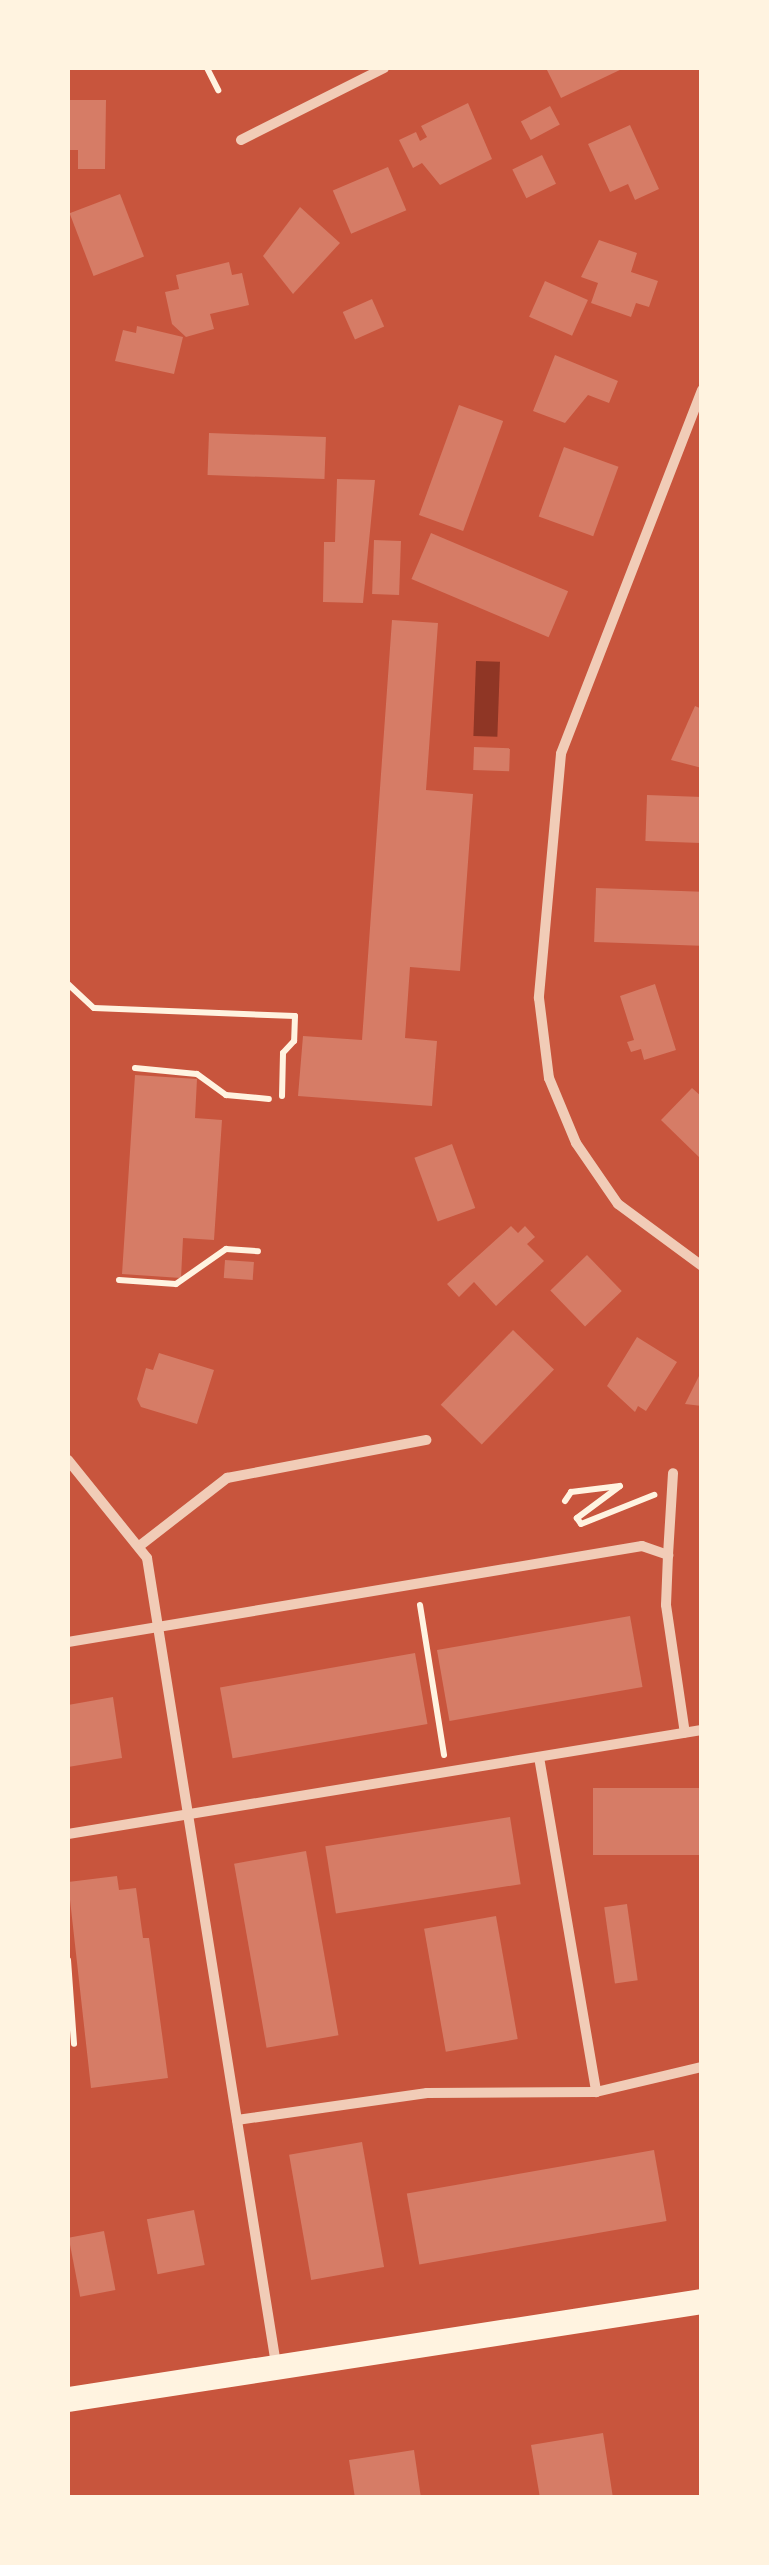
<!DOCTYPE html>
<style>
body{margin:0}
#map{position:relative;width:769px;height:2565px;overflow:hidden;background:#c8553d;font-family:"Sofia Sans Condensed",sans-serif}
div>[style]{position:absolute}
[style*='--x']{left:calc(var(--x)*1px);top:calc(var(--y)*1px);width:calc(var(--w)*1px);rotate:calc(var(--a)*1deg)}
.water>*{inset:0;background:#8f3625;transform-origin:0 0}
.building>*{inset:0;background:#d67c66;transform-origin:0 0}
.path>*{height:6px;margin:-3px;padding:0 3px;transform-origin:3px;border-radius:3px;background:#fff3e0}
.minor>*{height:10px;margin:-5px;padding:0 5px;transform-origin:5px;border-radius:5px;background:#f1ccb7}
.primary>*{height:25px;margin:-12.5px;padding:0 12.5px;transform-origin:12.5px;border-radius:12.5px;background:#fff3e0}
span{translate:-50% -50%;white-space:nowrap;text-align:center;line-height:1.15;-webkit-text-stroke:9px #fff3e0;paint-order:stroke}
.frame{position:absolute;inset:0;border:70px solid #fff3e0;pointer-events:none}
</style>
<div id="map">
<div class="water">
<div style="left:476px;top:661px;width:24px;height:75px;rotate:2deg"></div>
</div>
<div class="building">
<div style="clip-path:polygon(546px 68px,624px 68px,561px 98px)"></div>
<div style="clip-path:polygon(68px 100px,106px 100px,105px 169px,78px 169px,78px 150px,68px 150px)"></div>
<div style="clip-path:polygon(468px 103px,492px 159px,440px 185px,422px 163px,413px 168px,399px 140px,416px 132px,420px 141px,427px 137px,421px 126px)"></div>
<div style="left:550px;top:106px;width:21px;height:33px;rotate:62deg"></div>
<div style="clip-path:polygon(630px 125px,659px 189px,635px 200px,628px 184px,610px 192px,588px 144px)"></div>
<div style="left:542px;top:155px;width:32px;height:33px;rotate:64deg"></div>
<div style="left:388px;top:167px;width:47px;height:60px;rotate:67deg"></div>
<div style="left:120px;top:194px;width:67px;height:54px;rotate:69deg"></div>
<div style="clip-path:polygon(300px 207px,340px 243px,293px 294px,263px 256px)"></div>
<div style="clip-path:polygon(599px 240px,637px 253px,631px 272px,658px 281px,649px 307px,636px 303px,631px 317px,591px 303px,598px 283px,581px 277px)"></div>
<div style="clip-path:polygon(229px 262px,232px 275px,242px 273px,249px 305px,210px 314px,214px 329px,186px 337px,172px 324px,165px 292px,179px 289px,176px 275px)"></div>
<div style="left:545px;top:281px;width:47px;height:39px;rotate:24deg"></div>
<div style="left:372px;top:299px;width:30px;height:32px;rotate:66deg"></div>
<div style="clip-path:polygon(137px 326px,183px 337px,174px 374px,115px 361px,123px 330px,136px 333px)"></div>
<div style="clip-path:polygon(555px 355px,618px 381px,609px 403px,588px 395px,565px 423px,533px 411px)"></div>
<div style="left:459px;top:405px;width:47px;height:117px;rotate:20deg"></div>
<div style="left:209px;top:433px;width:117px;height:42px;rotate:2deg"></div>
<div style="left:564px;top:447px;width:58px;height:74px;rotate:20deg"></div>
<div style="clip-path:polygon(337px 479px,375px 480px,363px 603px,323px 602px,324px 542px,335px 542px)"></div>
<div style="left:431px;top:533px;width:149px;height:50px;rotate:23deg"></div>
<div style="left:374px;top:540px;width:27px;height:54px;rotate:2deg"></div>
<div style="clip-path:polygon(392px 620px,438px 623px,426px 790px,473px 794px,460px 971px,410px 967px,405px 1038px,437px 1041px,432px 1106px,298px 1096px,303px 1036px,362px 1040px)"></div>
<div style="clip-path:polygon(695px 706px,702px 709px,702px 768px,671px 760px)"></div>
<div style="left:474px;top:747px;width:36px;height:23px;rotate:2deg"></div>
<div style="left:647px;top:795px;width:55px;height:46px;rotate:2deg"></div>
<div style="left:596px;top:888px;width:106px;height:54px;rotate:2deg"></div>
<div style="clip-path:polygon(655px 984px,676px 1050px,644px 1060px,641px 1049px,631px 1052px,627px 1042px,634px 1040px,620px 996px)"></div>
<div style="clip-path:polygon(135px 1075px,197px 1079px,195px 1118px,222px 1120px,214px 1240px,183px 1238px,181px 1278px,122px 1274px)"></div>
<div style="clip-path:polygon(692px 1088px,702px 1097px,702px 1160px,661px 1120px)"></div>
<div style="left:452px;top:1144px;width:68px;height:40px;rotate:70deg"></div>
<div style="clip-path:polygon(511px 1226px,518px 1233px,525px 1226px,535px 1237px,527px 1244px,544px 1261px,496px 1306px,474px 1282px,459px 1297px,447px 1284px)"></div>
<div style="left:587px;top:1255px;width:50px;height:51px;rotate:46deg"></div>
<div style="left:225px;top:1260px;width:29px;height:18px;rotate:4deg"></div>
<div style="left:513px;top:1330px;width:57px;height:104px;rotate:44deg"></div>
<div style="clip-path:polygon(637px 1337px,677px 1362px,646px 1411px,638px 1406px,635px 1412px,607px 1386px)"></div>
<div style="clip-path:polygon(159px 1353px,214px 1370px,197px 1424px,141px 1407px,137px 1399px,146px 1368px,153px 1370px)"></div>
<div style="clip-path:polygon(702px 1370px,702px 1406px,685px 1404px)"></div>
<div style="left:630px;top:1616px;width:72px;height:196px;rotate:80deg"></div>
<div style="left:415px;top:1653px;width:72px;height:198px;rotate:80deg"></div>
<div style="clip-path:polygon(113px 1697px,122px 1758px,68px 1767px,68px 1705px)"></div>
<div style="left:702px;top:1788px;width:67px;height:109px;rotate:90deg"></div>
<div style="left:510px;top:1817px;width:68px;height:187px;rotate:81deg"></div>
<div style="left:306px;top:1851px;width:187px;height:73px;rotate:80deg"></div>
<div style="clip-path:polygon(117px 1876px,119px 1890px,136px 1888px,143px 1938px,149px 1938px,168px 2078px,91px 2088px,68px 1882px)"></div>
<div style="left:627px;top:1904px;width:77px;height:23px;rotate:82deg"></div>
<div style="left:496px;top:1916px;width:125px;height:73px;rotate:80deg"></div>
<div style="left:362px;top:2142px;width:127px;height:74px;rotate:80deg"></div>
<div style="left:654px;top:2150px;width:72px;height:251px;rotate:80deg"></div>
<div style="left:194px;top:2210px;width:56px;height:48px;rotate:79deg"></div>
<div style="left:104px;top:2231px;width:60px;height:36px;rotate:79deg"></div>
<div style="clip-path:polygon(603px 2433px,613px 2498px,540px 2498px,531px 2445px)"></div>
<div style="clip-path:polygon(414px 2450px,421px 2498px,355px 2498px,349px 2460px)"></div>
</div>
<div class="path">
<div style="--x:207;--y:68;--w:25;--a:63"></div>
<div style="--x:68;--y:984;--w:35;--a:43"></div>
<div style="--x:94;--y:1008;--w:201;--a:2.3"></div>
<div style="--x:295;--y:1016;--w:25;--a:92"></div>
<div style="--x:294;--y:1041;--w:16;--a:133"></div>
<div style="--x:283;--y:1053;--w:43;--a:91.3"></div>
<div style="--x:135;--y:1068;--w:62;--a:5.5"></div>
<div style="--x:197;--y:1074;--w:36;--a:36"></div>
<div style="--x:226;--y:1095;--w:43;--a:5.3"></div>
<div style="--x:119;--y:1280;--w:57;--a:4"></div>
<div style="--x:176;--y:1284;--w:61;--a:-35"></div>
<div style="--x:226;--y:1249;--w:32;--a:4"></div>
<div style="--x:565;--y:1501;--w:11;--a:-56"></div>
<div style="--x:571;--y:1492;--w:49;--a:-7"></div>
<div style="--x:620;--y:1486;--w:54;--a:143.3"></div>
<div style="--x:577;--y:1518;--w:7;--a:56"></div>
<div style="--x:581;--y:1524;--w:79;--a:-21.7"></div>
<div style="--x:420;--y:1605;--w:152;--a:80.9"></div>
<div style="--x:68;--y:1960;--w:84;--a:85.9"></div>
</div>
<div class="minor">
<div style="--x:241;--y:140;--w:160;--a:-26.7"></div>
<div style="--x:702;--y:390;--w:390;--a:111.2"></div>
<div style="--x:561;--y:754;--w:245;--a:95.2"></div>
<div style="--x:539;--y:998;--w:81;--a:82.9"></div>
<div style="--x:549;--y:1078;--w:70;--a:67.4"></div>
<div style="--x:576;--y:1143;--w:74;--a:55.5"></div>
<div style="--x:618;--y:1204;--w:104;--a:36.4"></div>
<div style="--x:68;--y:1460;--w:126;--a:51.1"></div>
<div style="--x:147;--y:1558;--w:816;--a:80.91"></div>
<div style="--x:142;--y:1544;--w:108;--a:-37.8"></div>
<div style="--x:227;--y:1478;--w:203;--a:-10.8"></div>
<div style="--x:668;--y:1555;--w:82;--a:-86.5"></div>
<div style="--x:68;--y:1642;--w:582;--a:-9.49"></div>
<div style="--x:642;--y:1546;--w:28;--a:19"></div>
<div style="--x:668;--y:1555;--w:50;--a:92.3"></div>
<div style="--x:666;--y:1605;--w:129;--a:81.6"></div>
<div style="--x:539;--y:1757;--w:340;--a:80.3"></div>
<div style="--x:68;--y:1834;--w:642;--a:-9.32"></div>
<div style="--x:237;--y:2120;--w:192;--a:-8.1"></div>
<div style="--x:427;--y:2093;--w:169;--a:-0.3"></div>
<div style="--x:596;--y:2092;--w:109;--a:-13.3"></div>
</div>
<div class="primary">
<div style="--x:68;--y:2399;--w:642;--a:-8.79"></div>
</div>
<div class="frame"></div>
</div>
